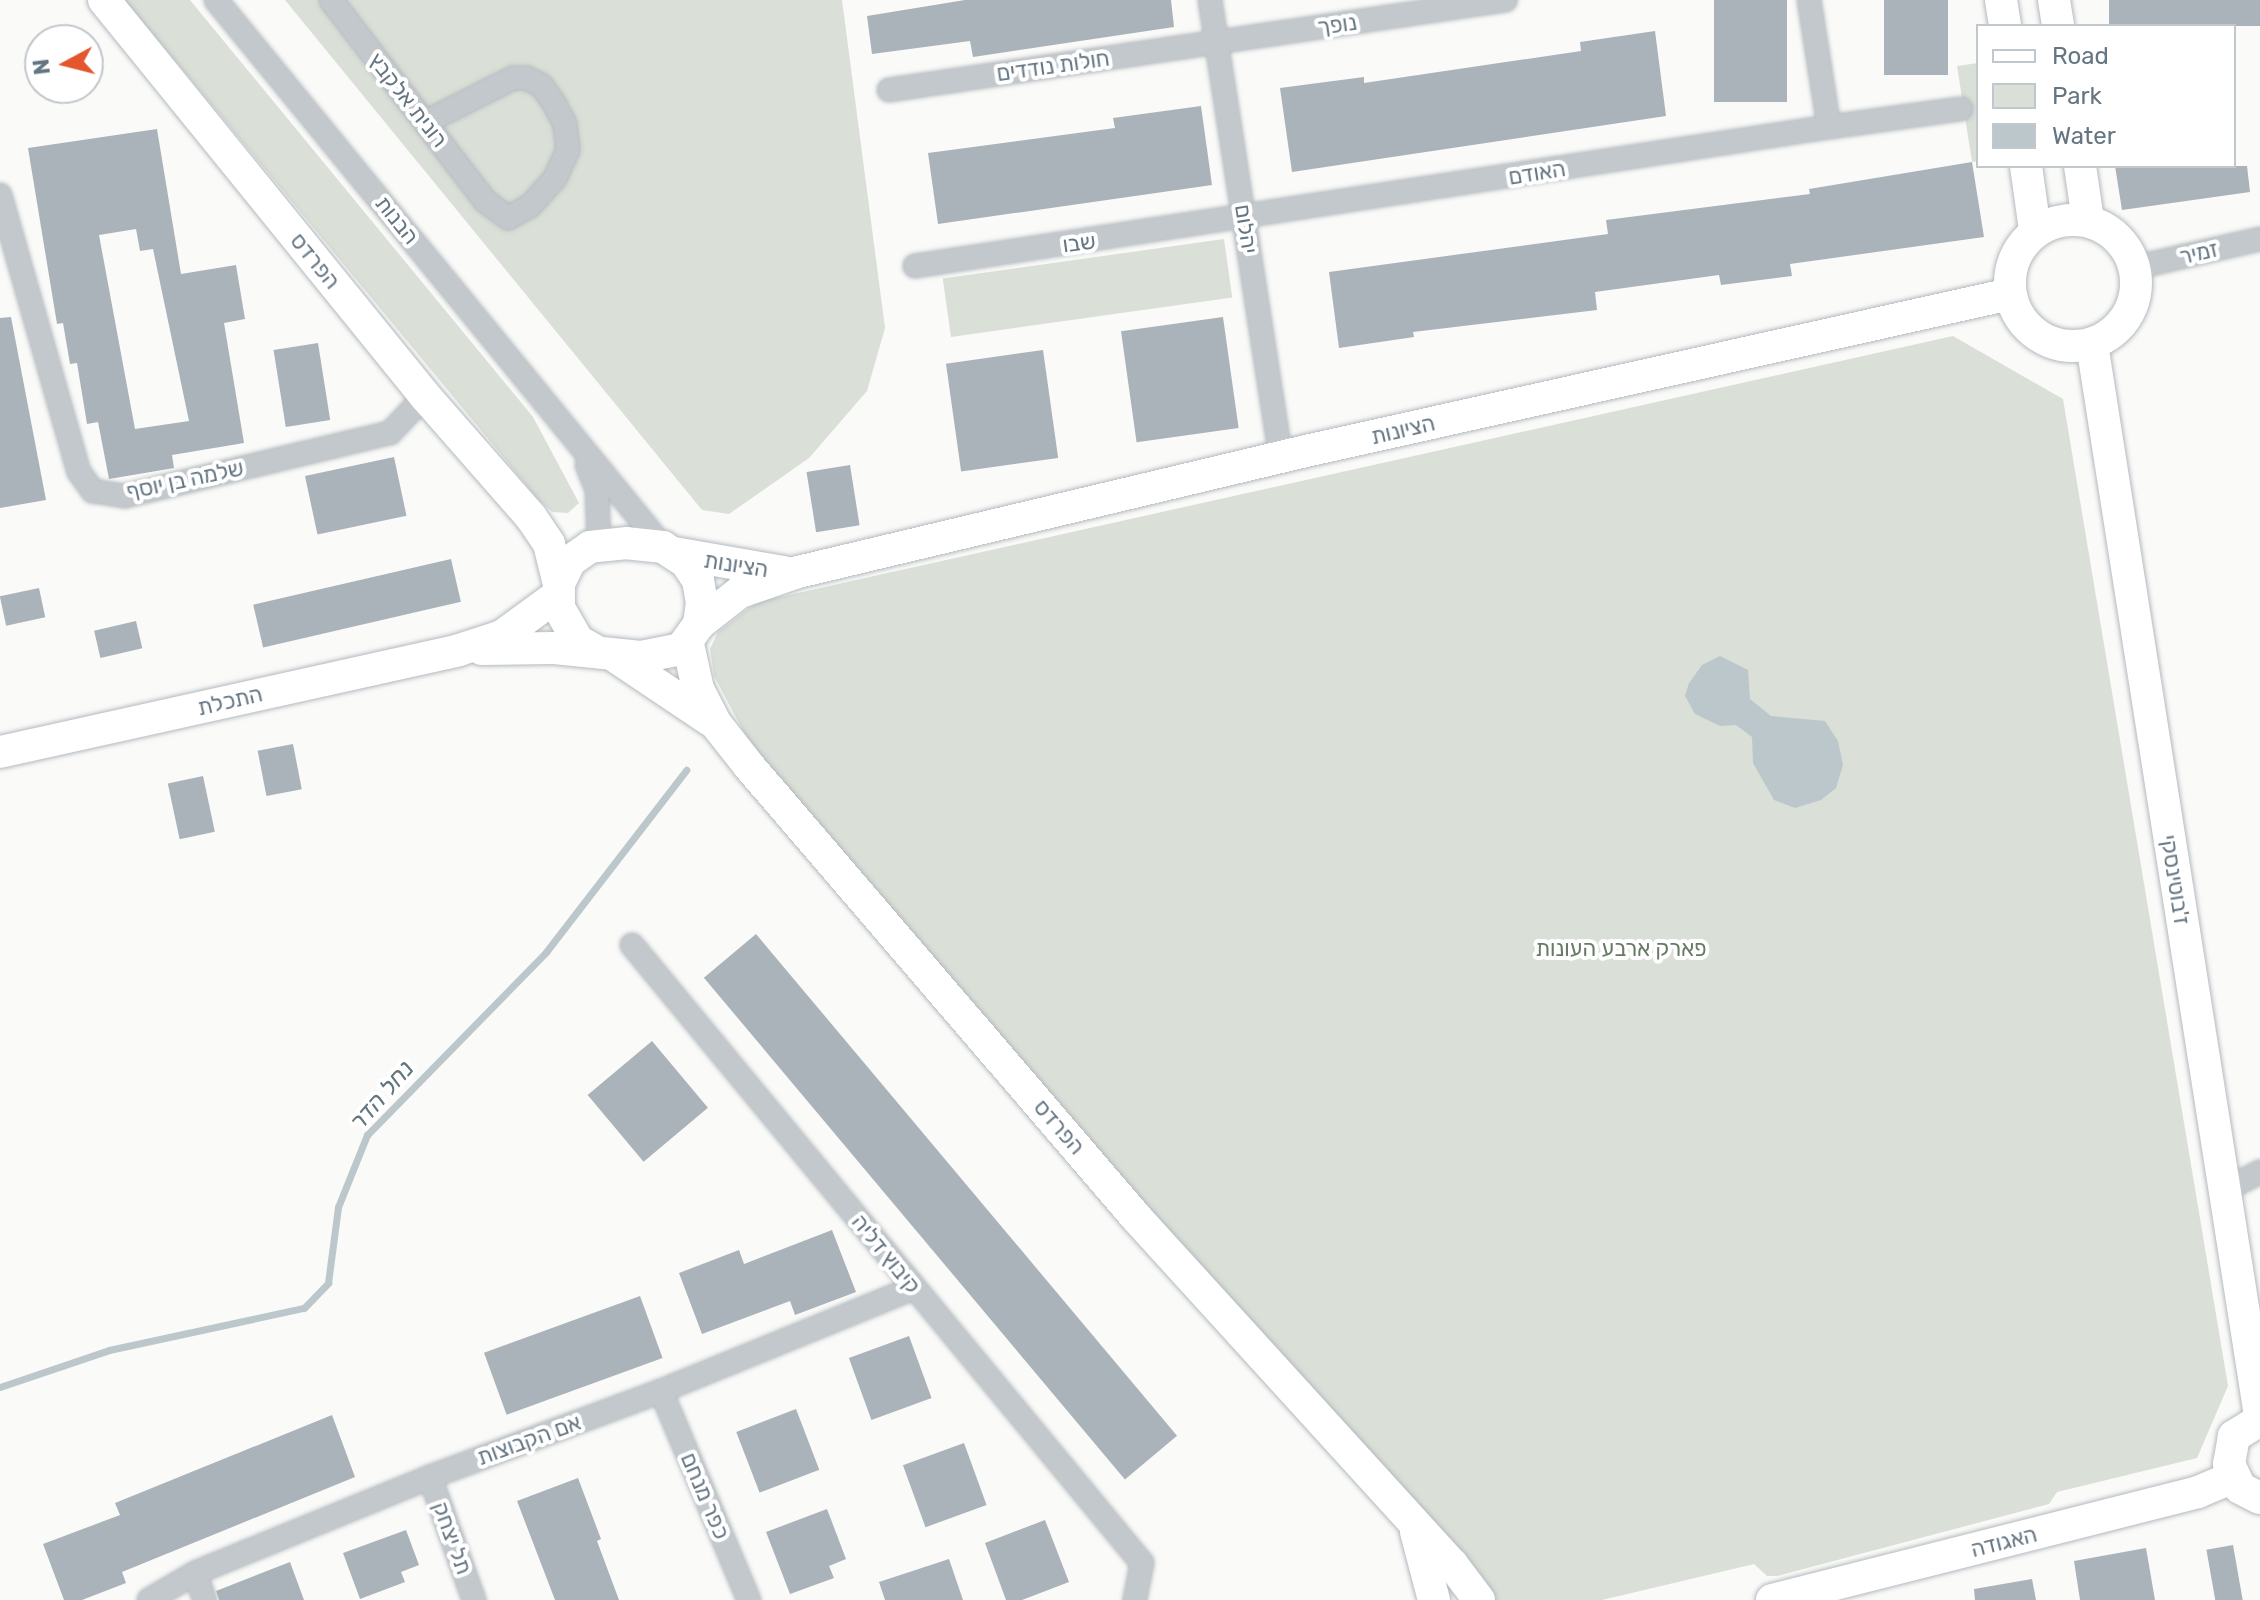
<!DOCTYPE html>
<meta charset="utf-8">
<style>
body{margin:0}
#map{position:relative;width:2260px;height:1600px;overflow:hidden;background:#fafaf8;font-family:Rubik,"Noto Sans Hebrew",sans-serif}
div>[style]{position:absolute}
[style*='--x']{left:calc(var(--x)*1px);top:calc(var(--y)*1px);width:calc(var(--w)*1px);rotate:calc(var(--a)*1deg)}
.green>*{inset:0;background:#dadfd7;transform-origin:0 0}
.water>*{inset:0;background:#bbc7cb}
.stream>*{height:7px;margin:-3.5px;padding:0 3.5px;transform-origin:3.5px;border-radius:3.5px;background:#bbc7cb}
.building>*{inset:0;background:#aab3b9;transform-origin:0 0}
.roads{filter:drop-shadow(0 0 2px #b3babf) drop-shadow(0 0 2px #b3babf)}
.street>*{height:22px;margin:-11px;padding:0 11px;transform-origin:11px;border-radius:11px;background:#c3c8cc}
.secondary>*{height:32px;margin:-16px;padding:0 16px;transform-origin:16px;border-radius:16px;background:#fff}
.secondary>.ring{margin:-16px;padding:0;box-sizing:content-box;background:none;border:32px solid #fff;border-radius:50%}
span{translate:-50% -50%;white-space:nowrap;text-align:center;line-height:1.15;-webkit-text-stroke:8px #fff;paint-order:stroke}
.street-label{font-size:22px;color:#657683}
.park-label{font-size:22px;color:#687a64}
.water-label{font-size:24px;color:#60757c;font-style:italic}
.legend{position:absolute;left:1976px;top:24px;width:260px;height:144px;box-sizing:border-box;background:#fff;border:2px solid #c1c8cd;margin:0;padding:10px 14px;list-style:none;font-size:24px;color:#657683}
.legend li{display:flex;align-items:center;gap:16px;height:40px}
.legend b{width:40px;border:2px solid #c1c8cd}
.north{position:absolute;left:24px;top:24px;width:80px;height:80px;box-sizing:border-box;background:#fff;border:2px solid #c1c8cd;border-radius:50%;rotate:263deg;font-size:22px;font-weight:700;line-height:32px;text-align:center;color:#657683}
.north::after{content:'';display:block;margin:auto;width:28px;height:36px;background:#e4572e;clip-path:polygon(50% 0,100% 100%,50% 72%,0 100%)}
</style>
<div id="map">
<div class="green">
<div style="clip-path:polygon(125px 0,190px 0,533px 417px,579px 503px,568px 513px,552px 512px,537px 498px)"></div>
<div style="clip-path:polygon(285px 0,842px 0,885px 328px,867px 391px,809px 458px,729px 514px,702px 510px)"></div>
<div style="clip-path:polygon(1978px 63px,1978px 161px,1972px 162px,1957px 66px)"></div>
<div style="left:1224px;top:239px;width:59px;height:284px;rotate:82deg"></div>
<div style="clip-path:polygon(1953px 336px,2063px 399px,2228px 1386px,2197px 1458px,2057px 1492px,2049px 1504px,1777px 1576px,1767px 1576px,1754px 1564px,1602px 1600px,1490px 1600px,756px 755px,714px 676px,710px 649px,718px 632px,757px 602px)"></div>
</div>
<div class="water">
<div style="clip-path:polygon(1720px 656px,1748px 670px,1750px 699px,1771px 716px,1825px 721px,1838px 741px,1843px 765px,1836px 788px,1821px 800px,1795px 808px,1774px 800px,1753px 763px,1752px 737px,1736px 725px,1720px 726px,1695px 714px,1685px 696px,1689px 683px,1702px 665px)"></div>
</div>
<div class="stream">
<div style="--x:0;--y:1387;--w:115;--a:-18.7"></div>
<div style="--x:109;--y:1350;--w:199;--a:-12.2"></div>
<div style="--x:304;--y:1308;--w:35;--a:-46"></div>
<div style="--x:328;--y:1283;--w:77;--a:-82.5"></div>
<div style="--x:338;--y:1207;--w:78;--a:-68.1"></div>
<div style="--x:367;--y:1135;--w:256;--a:-45.6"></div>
<div style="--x:546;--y:952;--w:230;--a:-52.4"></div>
</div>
<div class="building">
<div style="clip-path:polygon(965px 0,1171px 0,1174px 27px,973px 57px,970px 41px,872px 54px,867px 16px)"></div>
<div style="left:1714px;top:0;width:73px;height:102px"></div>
<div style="left:1884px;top:0;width:64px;height:75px"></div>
<div style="left:2109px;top:0;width:151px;height:26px"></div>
<div style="clip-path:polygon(1655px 31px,1666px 116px,1292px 172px,1280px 88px,1364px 77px,1364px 83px,1581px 51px,1580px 42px)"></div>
<div style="clip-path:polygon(1201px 106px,1212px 185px,938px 224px,928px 153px,1115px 128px,1113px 118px)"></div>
<div style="clip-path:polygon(evenodd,157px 129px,181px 274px,236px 265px,245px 319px,224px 323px,244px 443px,172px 455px,174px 468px,109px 479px,98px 422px,87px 424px,77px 363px,70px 364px,63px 323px,57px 324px,28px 148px,157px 129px,136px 229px,140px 251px,153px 249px,189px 421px,135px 429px,99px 235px,136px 229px)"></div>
<div style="clip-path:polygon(1972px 162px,1984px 237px,1790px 264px,1792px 276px,1721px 285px,1719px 275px,1595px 292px,1597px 310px,1413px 332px,1414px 337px,1339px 348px,1329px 272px,1608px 234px,1606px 220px,1810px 194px,1809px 189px)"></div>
<div style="clip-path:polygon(2115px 166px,2247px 166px,2250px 192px,2122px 210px)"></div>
<div style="clip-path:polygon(11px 317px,46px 500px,0 508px,0 318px)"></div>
<div style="left:1223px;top:317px;width:112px;height:103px;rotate:82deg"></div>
<div style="left:318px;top:343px;width:78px;height:45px;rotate:81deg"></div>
<div style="left:1043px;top:350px;width:109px;height:98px;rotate:82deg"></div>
<div style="left:394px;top:457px;width:60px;height:91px;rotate:78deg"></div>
<div style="left:850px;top:465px;width:61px;height:44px;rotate:81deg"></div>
<div style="left:451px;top:559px;width:44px;height:203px;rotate:77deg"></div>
<div style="left:39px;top:588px;width:30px;height:40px;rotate:78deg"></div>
<div style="left:136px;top:621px;width:28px;height:43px;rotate:77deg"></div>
<div style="left:293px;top:744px;width:46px;height:36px;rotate:79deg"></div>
<div style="left:203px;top:776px;width:57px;height:36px;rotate:78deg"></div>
<div style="left:756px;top:934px;width:655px;height:68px;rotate:50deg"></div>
<div style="left:652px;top:1041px;width:87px;height:84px;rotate:50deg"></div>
<div style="clip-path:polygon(832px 1230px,856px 1292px,795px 1315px,790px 1301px,702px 1334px,679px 1273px,739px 1250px,744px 1264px)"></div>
<div style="left:640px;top:1296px;width:66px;height:166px;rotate:70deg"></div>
<div style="left:909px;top:1336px;width:66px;height:64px;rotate:70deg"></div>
<div style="left:796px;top:1409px;width:65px;height:64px;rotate:69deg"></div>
<div style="clip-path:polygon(332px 1415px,355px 1477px,122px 1572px,126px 1583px,82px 1600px,64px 1600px,43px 1544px,120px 1515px,115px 1503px)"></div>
<div style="left:964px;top:1443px;width:66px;height:65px;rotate:70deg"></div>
<div style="clip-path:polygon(578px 1478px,601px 1539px,597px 1541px,619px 1600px,555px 1600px,517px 1501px)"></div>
<div style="clip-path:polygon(827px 1509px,846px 1559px,829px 1566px,834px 1578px,790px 1594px,766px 1532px)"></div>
<div style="clip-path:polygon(1045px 1520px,1069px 1582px,1022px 1600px,1006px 1600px,985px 1543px)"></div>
<div style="clip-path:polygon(406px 1530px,419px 1565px,401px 1572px,405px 1582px,360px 1599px,343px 1553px)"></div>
<div style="left:2233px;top:1545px;width:56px;height:27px;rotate:80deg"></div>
<div style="clip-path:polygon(2146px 1548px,2155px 1600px,2080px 1600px,2074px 1561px)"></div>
<div style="clip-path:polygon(949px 1559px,963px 1600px,885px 1600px,879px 1582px)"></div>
<div style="clip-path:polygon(290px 1562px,304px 1600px,219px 1600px,216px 1591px)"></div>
<div style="clip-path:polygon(2032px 1579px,2036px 1600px,1975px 1600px,1974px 1589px)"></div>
</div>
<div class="roads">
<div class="street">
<div style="--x:216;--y:0;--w:706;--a:50.74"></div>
<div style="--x:331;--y:0;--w:253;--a:52.5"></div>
<div style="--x:485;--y:201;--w:29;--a:36"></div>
<div style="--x:508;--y:218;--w:25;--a:-29"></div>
<div style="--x:530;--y:206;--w:38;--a:-48"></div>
<div style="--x:555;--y:178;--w:31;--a:-65"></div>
<div style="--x:568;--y:150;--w:26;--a:-97"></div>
<div style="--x:565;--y:124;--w:24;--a:-118"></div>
<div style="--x:554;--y:103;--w:22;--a:-126"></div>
<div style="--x:541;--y:85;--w:17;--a:-155"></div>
<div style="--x:526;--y:78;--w:13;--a:180"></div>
<div style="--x:513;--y:78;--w:97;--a:153.2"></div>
<div style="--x:1210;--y:0;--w:462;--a:81.2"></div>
<div style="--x:889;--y:90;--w:623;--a:-8.31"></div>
<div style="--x:1829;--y:127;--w:133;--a:-7.8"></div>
<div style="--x:0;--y:195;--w:288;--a:74.1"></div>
<div style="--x:79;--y:472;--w:24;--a:54"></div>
<div style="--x:93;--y:491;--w:32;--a:9"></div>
<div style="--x:125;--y:496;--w:272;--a:-13.4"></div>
<div style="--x:390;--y:433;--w:51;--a:-46.6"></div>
<div style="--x:915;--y:266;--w:925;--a:-8.65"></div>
<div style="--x:1829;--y:127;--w:129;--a:-98.9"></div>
<div style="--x:2137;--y:267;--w:126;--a:-12.8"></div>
<div style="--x:587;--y:465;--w:27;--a:68"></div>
<div style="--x:597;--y:490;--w:54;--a:87.9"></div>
<div style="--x:632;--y:945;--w:801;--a:50.47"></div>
<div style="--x:1142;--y:1563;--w:38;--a:101"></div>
<div style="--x:2223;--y:1191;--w:42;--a:-27.2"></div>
<div style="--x:661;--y:1391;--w:227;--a:67.2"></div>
<div style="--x:430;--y:1477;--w:131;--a:70.3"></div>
<div style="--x:195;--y:1573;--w:29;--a:70"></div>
<div style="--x:149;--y:1600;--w:53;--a:-30.4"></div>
<div style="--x:195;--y:1573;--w:254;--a:-22.2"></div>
<div style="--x:430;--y:1477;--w:246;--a:-20.4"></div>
<div style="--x:661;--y:1391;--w:273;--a:-22.2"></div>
</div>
<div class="secondary">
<div style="--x:104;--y:0;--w:510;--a:50.97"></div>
<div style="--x:425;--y:396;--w:161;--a:48.8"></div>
<div style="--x:531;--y:517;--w:32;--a:56"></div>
<div style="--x:549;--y:544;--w:41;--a:76"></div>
<div style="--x:2001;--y:0;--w:26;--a:81"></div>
<div style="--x:2054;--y:0;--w:26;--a:81"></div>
<div style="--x:2026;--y:166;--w:65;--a:82"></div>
<div style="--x:2080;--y:166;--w:55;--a:81.6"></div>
<div class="ring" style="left:2010px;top:220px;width:94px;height:94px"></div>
<div style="--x:2092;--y:344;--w:1085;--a:81.09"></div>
<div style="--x:674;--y:553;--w:111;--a:9.9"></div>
<div style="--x:699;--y:624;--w:52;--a:-38"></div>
<div style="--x:740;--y:592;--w:61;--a:-19"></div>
<div style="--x:798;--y:572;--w:522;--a:-13.4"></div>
<div style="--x:1306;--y:451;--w:721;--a:-12.57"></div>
<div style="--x:688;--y:644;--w:46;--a:77.5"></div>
<div style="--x:698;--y:689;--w:39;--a:63"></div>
<div style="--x:716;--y:724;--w:53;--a:51.8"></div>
<div style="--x:749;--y:766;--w:593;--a:49.38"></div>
<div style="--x:1135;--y:1216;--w:471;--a:47.7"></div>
<div style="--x:1452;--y:1564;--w:45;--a:53.1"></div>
<div style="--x:482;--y:649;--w:72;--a:-0.8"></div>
<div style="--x:554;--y:648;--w:87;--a:5.9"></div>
<div style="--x:641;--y:657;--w:41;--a:-11.3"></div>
<div style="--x:681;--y:649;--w:31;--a:-54"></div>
<div style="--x:699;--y:624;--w:21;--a:-82"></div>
<div style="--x:702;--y:603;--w:23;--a:-100"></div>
<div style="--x:698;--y:580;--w:22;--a:-124"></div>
<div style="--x:686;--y:562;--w:27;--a:-147"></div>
<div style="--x:663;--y:547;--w:36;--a:-174"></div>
<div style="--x:627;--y:543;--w:37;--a:174"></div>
<div style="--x:590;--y:547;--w:24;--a:145"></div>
<div style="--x:570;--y:561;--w:25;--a:116"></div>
<div style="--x:559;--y:584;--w:24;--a:90"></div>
<div style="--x:559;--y:608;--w:38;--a:60"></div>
<div style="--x:578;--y:641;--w:23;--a:29"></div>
<div style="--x:616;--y:657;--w:113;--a:33.8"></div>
<div style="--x:0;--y:752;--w:470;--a:-12.5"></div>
<div style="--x:459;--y:650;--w:45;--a:-18"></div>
<div style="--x:502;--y:636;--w:69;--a:-36.2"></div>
<div style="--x:2260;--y:1420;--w:31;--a:148"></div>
<div style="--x:2234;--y:1436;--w:28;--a:100"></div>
<div style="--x:2229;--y:1464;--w:26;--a:65"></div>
<div style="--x:2240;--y:1488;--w:22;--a:27"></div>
<div style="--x:1416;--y:1532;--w:70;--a:75.2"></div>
<div style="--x:1772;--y:1600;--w:439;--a:-14.2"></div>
<div style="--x:2198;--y:1492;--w:38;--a:-23"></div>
</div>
</div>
<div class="street-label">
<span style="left:1337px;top:25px;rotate:-8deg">נופך</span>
<span style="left:1053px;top:66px;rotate:-8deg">חולות נודדים</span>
<span style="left:408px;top:100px;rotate:52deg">רונית אלקבץ</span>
<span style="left:1537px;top:173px;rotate:-9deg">האודם</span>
<span style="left:397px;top:220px;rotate:51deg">הבנות</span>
<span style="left:1246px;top:229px;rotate:81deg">יהלום</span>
<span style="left:1079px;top:243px;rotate:-8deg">שבו</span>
<span style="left:2199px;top:253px;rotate:-13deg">זמיר</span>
<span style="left:315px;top:261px;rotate:51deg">הפרדס</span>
<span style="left:1403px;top:430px;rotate:-13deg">הציונות</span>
<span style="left:185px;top:480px;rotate:-12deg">שלמה בן יוסף</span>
<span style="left:736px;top:565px;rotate:9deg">הציונות</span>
<span style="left:230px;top:701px;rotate:-13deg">התכלת</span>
<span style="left:2175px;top:880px;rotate:81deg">ז'בוטינסקי</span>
<span style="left:1059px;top:1127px;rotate:49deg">הפרדס</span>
<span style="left:886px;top:1254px;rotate:51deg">קיבוץ דליה</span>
<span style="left:529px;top:1440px;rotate:-20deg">אם הקבוצות</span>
<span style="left:705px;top:1496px;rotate:67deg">כפר מנחם</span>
<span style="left:452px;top:1538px;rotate:70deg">תל יצחק</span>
<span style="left:2004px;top:1542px;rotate:-14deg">האגודה</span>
</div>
<div class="park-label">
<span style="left:1621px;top:949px">פארק ארבע העונות</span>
</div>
<div class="water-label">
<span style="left:382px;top:1096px;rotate:-49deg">נחל הדר</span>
</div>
<ul class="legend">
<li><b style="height:10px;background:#fff"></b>Road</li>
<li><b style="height:22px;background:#dadfd7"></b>Park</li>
<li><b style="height:22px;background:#bbc7cb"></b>Water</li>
</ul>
<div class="north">N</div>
</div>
